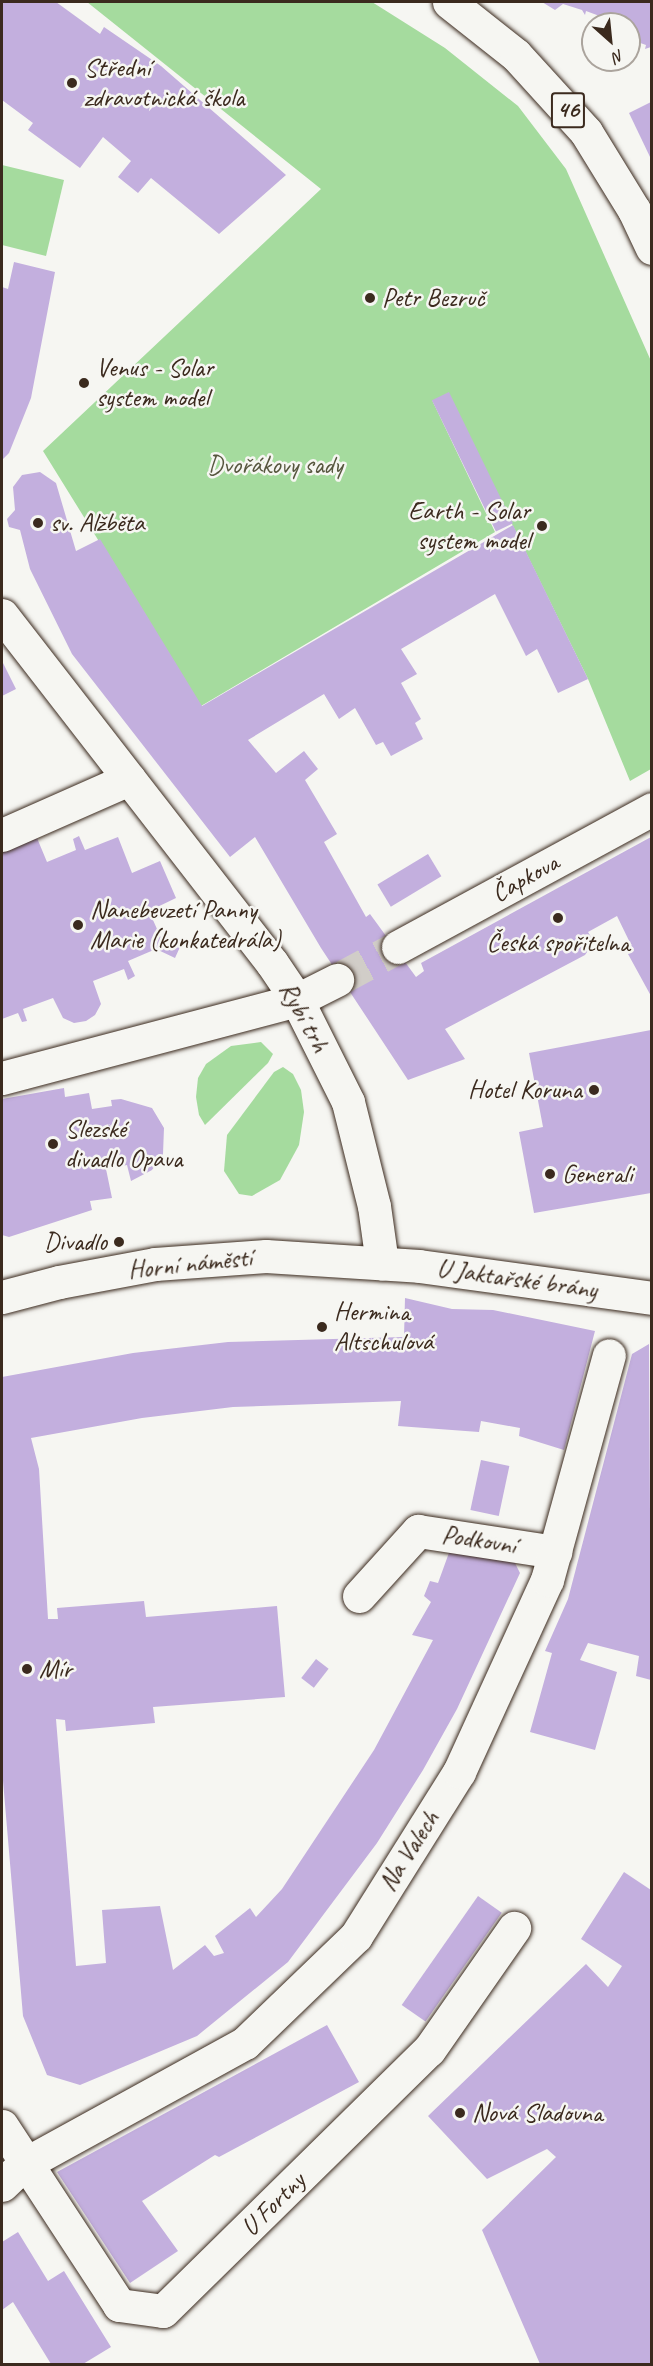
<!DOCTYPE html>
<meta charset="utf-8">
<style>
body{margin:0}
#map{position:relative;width:653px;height:2366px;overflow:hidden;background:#f6f6f2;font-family:Caveat,sans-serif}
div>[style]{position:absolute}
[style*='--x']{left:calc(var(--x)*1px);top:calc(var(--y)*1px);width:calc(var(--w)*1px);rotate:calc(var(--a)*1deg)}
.green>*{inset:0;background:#a5db9e}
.building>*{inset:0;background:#c3afde;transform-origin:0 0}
.minor-tunnel>*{height:33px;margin-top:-16.5px;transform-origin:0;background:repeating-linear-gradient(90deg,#d1cdc8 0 33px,transparent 0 49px)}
.roads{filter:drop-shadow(0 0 2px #3b2a1e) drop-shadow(0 0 2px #3b2a1e)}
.minor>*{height:33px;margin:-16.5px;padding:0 16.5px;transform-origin:16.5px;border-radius:16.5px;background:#f6f6f2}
.major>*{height:33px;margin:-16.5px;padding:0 16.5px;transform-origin:16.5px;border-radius:16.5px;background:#f6f6f2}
.dots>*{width:16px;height:16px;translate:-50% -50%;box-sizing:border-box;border:3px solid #f6f6f2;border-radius:50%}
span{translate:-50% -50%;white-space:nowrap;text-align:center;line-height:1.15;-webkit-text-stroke:5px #f6f6f2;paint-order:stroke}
.shield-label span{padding:2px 4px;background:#f6f6f2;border:2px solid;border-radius:4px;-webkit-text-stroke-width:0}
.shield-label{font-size:24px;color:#3b2a1e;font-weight:700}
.poi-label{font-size:26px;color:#3b2a1e}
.left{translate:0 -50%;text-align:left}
.right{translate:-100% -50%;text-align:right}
.park-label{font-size:26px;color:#56563e}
.street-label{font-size:26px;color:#3b2a1e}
.frame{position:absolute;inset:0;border:3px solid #3b2a1e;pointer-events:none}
.north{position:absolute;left:581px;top:12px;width:60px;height:60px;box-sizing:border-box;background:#f6f6f2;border:2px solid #aba49d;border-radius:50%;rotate:153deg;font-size:16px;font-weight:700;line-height:24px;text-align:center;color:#3b2a1e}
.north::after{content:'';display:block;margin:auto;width:21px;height:27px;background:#3b2a1e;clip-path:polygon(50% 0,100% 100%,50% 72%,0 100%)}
</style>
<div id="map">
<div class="green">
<div style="clip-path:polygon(87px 2px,372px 2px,445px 48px,518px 106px,566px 169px,651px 361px,651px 769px,630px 781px,588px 679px,512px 524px,432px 400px,495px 532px,201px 706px,43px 451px,321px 189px)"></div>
<div style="clip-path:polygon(2px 165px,64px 180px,46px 256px,2px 245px)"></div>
<div style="clip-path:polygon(261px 1042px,273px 1054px,268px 1063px,205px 1125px,199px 1115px,196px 1097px,198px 1078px,206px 1064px,231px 1046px)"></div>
<div style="clip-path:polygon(283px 1067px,293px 1074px,301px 1090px,304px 1112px,299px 1145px,280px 1180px,252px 1196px,239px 1194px,224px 1171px,227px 1135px,274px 1072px)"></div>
</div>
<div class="building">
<div style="clip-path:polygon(2px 2px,56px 2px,100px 34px,104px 27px,161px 66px,286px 175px,219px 234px,151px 178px,138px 193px,118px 177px,131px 161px,103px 137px,80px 168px,28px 130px,33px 123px,2px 100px)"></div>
<div style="clip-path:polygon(542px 2px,651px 2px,651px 47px,645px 49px,646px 45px,629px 39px,629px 24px,603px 24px,605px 18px,586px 11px,585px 15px,582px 10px,563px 4px,555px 10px)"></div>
<div style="clip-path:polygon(651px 102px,651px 159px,629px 113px)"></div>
<div style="clip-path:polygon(14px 262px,55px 272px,31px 398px,9px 453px,2px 460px,2px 287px,8px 289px)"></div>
<div style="left:449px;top:392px;width:146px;height:19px;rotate:64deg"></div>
<div style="clip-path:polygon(40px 472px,56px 483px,76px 551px,100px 539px,202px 706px,513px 525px,588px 679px,558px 693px,537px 649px,526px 656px,495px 594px,401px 649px,417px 674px,401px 683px,421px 719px,415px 723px,423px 739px,391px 756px,383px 742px,376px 745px,355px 708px,339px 719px,324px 694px,248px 740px,276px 773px,304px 751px,318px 769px,305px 780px,337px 834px,324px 842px,366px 917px,370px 914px,416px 977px,424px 971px,421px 963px,651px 837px,651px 996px,628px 954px,634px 951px,617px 916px,588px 932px,594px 942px,585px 955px,445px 1029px,465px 1059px,408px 1080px,321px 948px,255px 837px,230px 857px,72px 654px,30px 569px,20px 530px,9px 527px,7px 519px,15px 510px,13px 487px,22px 475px)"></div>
<div style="clip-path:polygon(2px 661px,16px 689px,2px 696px)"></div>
<div style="clip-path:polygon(79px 836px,85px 850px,118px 837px,132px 873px,160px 861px,176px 898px,149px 911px,161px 938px,180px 947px,175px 958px,156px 949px,128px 961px,135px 976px,128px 980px,124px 969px,93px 981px,101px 1004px,95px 1015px,86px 1021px,74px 1023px,63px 1018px,53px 998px,23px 1009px,27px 1021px,22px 1022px,18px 1013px,2px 1019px,2px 852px,37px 838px,47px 862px,76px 850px,73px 839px)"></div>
<div style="left:428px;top:854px;width:26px;height:59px;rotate:59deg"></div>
<div style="clip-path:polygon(651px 1030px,651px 1193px,534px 1213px,519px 1132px,543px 1127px,529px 1053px)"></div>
<div style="clip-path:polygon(64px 1088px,65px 1097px,89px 1093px,92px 1109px,112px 1106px,111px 1100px,121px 1099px,152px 1108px,164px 1128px,163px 1154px,152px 1170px,131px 1181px,127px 1165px,106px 1169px,112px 1198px,90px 1201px,92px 1210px,9px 1237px,2px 1235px,2px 1099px)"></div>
<div style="clip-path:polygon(405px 1298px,452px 1309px,493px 1310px,595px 1331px,564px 1450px,519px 1436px,520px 1428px,481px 1421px,479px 1432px,398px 1426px,401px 1401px,233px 1407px,142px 1418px,31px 1438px,39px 1469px,48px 1619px,58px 1619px,57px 1608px,144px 1601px,146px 1617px,277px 1606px,285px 1697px,153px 1707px,155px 1723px,66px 1731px,65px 1720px,56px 1719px,76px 1966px,106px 1963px,102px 1910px,160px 1906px,173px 1970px,205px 1945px,214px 1956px,224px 1953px,215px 1936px,250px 1908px,256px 1917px,282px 1889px,374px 1750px,433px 1640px,412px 1635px,431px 1602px,424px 1596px,430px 1581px,438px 1583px,450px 1550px,513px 1559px,520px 1573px,457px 1709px,423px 1770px,377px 1843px,288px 1962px,197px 2036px,80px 2085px,47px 2075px,23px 2016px,2px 1769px,2px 1377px,133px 1353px,228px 1342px,404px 1337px)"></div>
<div style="clip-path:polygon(649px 1344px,651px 1680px,636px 1676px,639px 1656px,588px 1643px,580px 1660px,617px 1672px,595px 1750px,530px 1732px,552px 1653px,545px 1651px,568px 1599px,632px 1354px)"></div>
<div style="left:481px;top:1460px;width:29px;height:51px;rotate:12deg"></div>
<div style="left:316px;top:1659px;width:16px;height:24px;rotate:38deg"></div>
<div style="clip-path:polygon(624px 1872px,651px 1890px,651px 2364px,540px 2364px,482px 2230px,556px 2157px,547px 2149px,487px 2179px,428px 2116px,586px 1964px,608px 1987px,622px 1966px,581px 1939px)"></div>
<div style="left:478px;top:1896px;width:29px;height:133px;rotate:35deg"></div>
<div style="clip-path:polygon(327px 2025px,359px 2082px,219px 2157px,215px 2155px,142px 2201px,178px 2251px,130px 2283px,57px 2172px)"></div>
<div style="clip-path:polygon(18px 2232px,48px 2281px,64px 2271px,111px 2347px,83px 2364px,51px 2364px,13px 2302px,2px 2310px,2px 2242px)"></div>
</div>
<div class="minor-tunnel">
<div style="--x:337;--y:980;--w:69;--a:-28.4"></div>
</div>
<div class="roads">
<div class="minor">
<div style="--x:2;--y:615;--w:440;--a:52.2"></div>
<div style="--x:272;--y:963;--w:45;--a:56"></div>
<div style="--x:297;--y:1000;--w:114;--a:63.4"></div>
<div style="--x:348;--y:1102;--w:107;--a:76"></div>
<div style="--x:374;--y:1206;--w:58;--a:82"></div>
<div style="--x:2;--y:835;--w:139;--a:-23.8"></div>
<div style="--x:398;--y:947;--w:289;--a:-28.5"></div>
<div style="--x:2;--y:1078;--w:305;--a:-14.8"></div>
<div style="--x:297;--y:1000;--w:45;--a:-26.6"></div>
<div style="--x:2;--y:1297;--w:59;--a:-14.7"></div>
<div style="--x:59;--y:1282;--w:98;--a:-10.6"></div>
<div style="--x:155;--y:1264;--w:111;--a:-4.1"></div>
<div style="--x:266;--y:1256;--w:153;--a:3.7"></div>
<div style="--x:419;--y:1266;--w:235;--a:7.8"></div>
<div style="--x:359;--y:1596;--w:88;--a:-47.8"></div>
<div style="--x:418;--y:1531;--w:139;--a:8.7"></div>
<div style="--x:2;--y:2126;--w:214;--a:56.8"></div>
<div style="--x:119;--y:2305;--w:44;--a:7.8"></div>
<div style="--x:163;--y:2311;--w:373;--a:-44.5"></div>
<div style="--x:429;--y:2050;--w:149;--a:-55.1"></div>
<div style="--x:2;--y:2185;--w:29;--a:-44"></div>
<div style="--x:23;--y:2165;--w:253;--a:-28.8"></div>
<div style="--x:245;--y:2043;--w:154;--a:-43.9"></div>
<div style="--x:356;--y:1936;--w:194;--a:-57.9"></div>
<div style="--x:459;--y:1772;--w:211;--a:-65.4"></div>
<div style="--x:547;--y:1580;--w:233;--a:-74.6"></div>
</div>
<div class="major">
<div style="--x:449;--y:2;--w:85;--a:38.3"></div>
<div style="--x:516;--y:55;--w:104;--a:47.7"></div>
<div style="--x:586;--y:132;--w:92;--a:58.4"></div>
<div style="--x:634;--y:210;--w:42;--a:64.7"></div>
</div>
</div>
<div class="dots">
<div style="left:72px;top:83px;background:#3b2a1e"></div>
<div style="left:370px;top:298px;background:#3b2a1e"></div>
<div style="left:84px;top:383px;background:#3b2a1e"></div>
<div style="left:38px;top:523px;background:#3b2a1e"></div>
<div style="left:542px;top:526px;background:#3b2a1e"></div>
<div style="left:558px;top:918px;background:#3b2a1e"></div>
<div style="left:78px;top:925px;background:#3b2a1e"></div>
<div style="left:594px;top:1090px;background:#3b2a1e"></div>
<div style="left:53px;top:1144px;background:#3b2a1e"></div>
<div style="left:550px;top:1174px;background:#3b2a1e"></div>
<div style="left:119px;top:1242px;background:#3b2a1e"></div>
<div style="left:322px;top:1327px;background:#3b2a1e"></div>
<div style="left:27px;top:1669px;background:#3b2a1e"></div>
<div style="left:460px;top:2113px;background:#3b2a1e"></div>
</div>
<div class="shield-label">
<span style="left:568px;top:110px">46</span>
</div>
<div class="poi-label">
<span class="left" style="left:84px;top:83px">Střední<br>zdravotnická škola</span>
<span class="left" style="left:382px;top:298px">Petr Bezruč</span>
<span class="left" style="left:96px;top:383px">Venus - Solar<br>system model</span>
<span class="right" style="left:530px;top:526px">Earth - Solar<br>system model</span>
<span class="left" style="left:50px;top:523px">sv. Alžběta</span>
<span class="left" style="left:90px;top:925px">Nanebevzetí Panny<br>Marie (konkatedrála)</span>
<span style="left:558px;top:943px">Česká spořitelna</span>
<span class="right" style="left:582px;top:1090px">Hotel Koruna</span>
<span class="left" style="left:65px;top:1144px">Slezské<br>divadlo Opava</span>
<span class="left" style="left:562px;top:1174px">Generali</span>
<span class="right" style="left:107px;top:1242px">Divadlo</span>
<span class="left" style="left:334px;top:1327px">Hermina<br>Altschulová</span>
<span class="left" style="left:39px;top:1669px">Mír</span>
<span class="left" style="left:472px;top:2113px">Nová Sladovna</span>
</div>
<div class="park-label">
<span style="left:275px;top:465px">Dvořákovy sady</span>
</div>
<div class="street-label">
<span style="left:525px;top:878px;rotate:-29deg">Čapkova</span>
<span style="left:304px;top:1017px;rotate:61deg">Rybí trh</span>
<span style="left:190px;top:1264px;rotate:-6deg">Horní náměstí</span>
<span style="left:517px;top:1279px;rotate:8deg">U Jaktařské brány</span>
<span style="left:479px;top:1540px;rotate:9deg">Podkovní</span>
<span style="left:409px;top:1851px;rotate:-58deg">Na Valech</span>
<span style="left:273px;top:2204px;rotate:-45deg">U Fortny</span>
</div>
<div class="frame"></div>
<div class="north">N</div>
</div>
